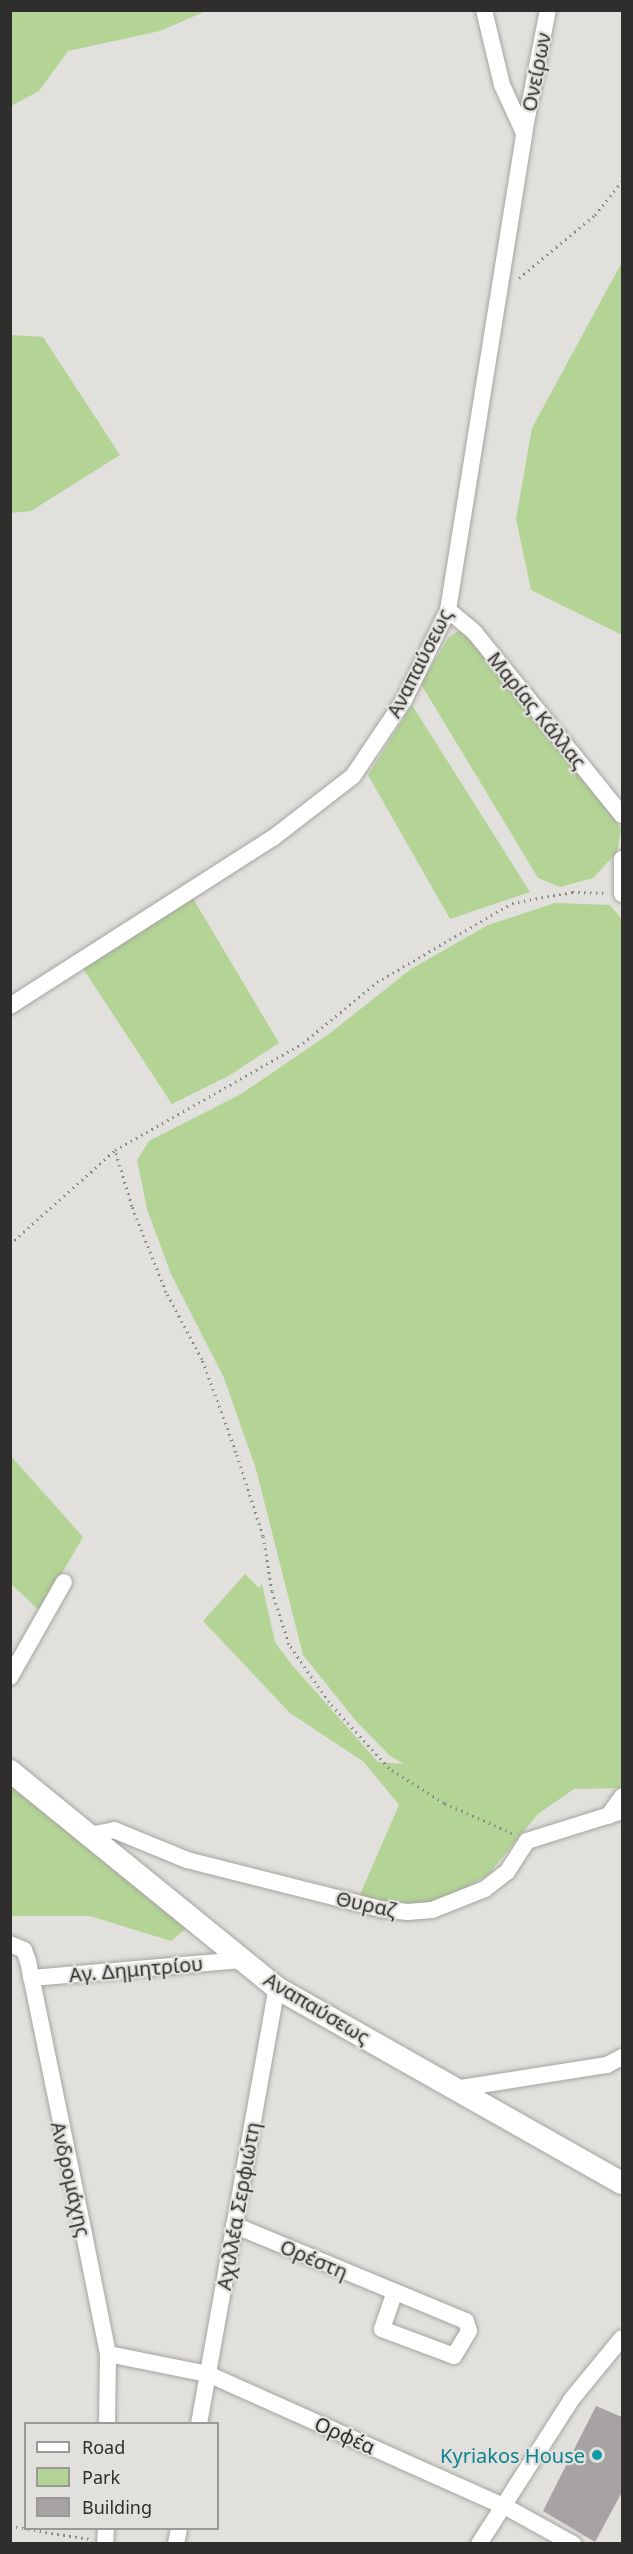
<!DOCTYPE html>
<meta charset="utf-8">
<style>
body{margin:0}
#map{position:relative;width:633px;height:2554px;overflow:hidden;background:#e1e0dc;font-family:"Noto Sans",sans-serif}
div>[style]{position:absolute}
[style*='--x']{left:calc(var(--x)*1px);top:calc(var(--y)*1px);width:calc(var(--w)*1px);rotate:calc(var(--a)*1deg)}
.green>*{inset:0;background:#b3d495}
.building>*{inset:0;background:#a7a3a5}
.path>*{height:3px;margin-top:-1.5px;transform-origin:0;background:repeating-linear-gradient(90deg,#898886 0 1.5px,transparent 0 6px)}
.roads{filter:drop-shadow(0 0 2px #a5a4a1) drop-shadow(0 0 2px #a5a4a1)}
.street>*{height:16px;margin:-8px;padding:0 8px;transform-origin:8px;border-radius:8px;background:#fff}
.secondary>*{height:22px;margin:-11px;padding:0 11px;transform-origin:11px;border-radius:11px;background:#fff}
.dots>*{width:16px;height:16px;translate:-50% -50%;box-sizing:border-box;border:3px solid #e1e0dc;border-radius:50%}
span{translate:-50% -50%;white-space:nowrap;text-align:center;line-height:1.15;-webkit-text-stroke:4.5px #e1e0dc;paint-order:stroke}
.street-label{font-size:20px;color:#2f2e2d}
.culture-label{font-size:20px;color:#0d838f}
.right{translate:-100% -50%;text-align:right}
.frame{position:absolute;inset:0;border:12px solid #2f2e2d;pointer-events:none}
.legend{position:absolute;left:24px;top:2422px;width:195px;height:108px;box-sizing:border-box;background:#e1e0dc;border:2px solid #9a9996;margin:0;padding:8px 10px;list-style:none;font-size:18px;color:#2f2e2d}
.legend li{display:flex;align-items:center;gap:12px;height:30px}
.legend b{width:30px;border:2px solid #9a9996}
</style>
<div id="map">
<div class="green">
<div style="clip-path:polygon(11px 10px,206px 10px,206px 11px,160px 31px,68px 51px,39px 91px,11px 106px)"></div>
<div style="clip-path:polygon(622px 262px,622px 635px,531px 590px,516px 519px,532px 428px)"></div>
<div style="clip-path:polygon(11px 335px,43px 337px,120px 455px,31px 511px,11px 513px)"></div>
<div style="clip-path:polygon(461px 629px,472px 635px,613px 814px,621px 830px,617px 852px,593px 878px,560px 887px,538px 878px,421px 684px,448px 638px)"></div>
<div style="clip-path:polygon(412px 705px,530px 892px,450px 919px,368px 775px)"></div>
<div style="clip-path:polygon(191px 895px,279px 1043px,230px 1075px,172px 1104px,80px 964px)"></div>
<div style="clip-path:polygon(555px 903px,610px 905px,622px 919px,622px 1788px,574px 1789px,538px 1814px,488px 1875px,440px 1901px,404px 1905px,358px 1899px,399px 1805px,364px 1762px,290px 1713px,203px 1621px,245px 1574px,259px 1588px,262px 1584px,275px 1642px,292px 1665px,378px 1762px,404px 1764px,390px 1756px,356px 1721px,303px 1655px,256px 1469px,224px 1378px,171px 1274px,147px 1209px,137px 1160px,149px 1141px,241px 1094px,329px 1034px,411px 969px,488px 925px)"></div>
<div style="clip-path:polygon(10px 1455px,83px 1537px,40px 1611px,11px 1584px)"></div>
<div style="clip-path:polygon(10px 1780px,188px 1927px,171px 1941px,90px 1916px,11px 1916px)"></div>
</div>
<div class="building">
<div style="clip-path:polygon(596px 2406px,622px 2417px,622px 2492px,595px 2542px,543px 2511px)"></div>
</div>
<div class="path">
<div style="--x:519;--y:278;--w:99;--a:-39.7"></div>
<div style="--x:595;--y:215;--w:43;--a:-51.5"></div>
<div style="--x:10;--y:1244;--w:141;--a:-41.8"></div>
<div style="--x:512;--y:1833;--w:74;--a:-156.2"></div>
<div style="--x:444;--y:1803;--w:65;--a:-147.5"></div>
<div style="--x:389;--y:1768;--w:89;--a:-132.3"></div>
<div style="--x:329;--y:1702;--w:70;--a:-124.6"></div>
<div style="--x:289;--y:1644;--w:56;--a:-107.8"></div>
<div style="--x:272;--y:1591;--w:56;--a:-99.3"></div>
<div style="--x:263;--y:1536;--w:88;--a:-107.8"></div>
<div style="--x:236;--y:1452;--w:99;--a:-110.1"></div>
<div style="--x:202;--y:1359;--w:76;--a:-118.2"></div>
<div style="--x:166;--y:1292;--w:92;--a:-111.6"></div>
<div style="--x:132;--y:1206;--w:59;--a:-106.9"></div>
<div style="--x:115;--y:1150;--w:216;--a:-29.6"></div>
<div style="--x:303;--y:1043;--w:96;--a:-39.5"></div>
<div style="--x:377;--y:982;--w:156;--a:-30.3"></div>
<div style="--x:512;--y:903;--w:61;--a:-10.4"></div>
<div style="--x:572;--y:892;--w:33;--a:2"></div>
<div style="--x:10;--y:2526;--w:80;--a:9.3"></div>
</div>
<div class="roads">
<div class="street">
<div style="--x:484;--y:10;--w:77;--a:76.5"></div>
<div style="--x:502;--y:85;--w:53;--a:65.4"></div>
<div style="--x:448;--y:610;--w:35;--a:40"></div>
<div style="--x:475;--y:633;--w:234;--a:51.1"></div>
<div style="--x:622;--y:859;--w:35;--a:90"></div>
<div style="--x:10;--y:1006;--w:312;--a:-32.6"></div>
<div style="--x:273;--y:838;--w:101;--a:-37.8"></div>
<div style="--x:353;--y:776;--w:92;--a:-56.1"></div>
<div style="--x:404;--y:700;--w:100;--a:-63.9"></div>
<div style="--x:448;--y:610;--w:483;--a:-80.9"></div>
<div style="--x:524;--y:133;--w:125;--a:-79"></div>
<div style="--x:10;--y:1677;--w:109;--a:-60.4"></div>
<div style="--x:608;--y:1816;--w:24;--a:-54"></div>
<div style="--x:89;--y:1835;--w:25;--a:-11"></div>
<div style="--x:114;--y:1830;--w:79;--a:22.3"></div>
<div style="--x:187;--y:1860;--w:199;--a:14.2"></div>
<div style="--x:380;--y:1909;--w:28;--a:6"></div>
<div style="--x:408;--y:1912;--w:24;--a:-5"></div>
<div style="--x:432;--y:1910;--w:57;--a:-21.6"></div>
<div style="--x:485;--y:1889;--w:28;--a:-38"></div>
<div style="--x:507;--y:1872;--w:37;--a:-57"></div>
<div style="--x:527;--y:1841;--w:100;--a:-17.5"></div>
<div style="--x:10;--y:1944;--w:15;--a:23"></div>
<div style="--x:24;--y:1950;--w:12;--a:70"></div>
<div style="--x:28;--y:1961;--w:289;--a:78.4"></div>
<div style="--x:86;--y:2244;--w:112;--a:78.7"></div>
<div style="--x:108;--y:2354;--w:70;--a:90.8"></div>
<div style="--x:31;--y:1978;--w:212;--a:-4.9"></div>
<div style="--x:461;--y:2088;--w:148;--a:-9"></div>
<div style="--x:607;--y:2065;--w:17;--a:-28"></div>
<div style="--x:234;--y:2225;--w:251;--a:22.5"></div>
<div style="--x:466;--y:2321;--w:10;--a:73"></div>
<div style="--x:469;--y:2331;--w:29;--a:121"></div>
<div style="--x:454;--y:2356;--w:77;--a:-159.4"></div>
<div style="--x:382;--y:2329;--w:39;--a:-71"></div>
<div style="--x:108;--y:2354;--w:102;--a:11.3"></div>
<div style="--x:208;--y:2374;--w:326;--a:24.1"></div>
<div style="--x:506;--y:2507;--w:77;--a:28.9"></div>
<div style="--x:199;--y:2424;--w:443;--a:-79.9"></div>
<div style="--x:105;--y:2544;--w:16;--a:-86"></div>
<div style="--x:176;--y:2544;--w:16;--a:-79"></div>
<div style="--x:479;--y:2544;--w:171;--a:-57.4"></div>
<div style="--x:571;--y:2400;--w:80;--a:-50.6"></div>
</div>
<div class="secondary">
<div style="--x:10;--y:1771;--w:344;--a:39.1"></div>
<div style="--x:277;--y:1988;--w:396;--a:29.5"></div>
</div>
</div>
<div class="dots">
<div style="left:597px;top:2455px;background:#0f9aa8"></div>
</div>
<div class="street-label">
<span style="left:536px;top:72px;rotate:-79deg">Ονείρων</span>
<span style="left:419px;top:663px;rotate:-63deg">Αναπαύσεως</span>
<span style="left:537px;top:710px;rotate:51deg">Μαρίας Κάλλας</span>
<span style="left:366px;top:1904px;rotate:12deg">Θυραζ</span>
<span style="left:136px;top:1969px;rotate:-5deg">Αγ. Δημητρίου</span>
<span style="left:317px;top:2008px;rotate:31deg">Αναπαύσεως</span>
<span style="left:71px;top:2179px;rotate:77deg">Ανδρομάχης</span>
<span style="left:238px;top:2206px;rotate:-80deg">Αχιλλέα Σερφιώτη</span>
<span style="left:314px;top:2259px;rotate:23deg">Ορέστη</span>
<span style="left:345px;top:2435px;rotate:24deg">Ορφέα</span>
</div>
<div class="culture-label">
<span class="right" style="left:585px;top:2455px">Kyriakos House</span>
</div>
<div class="frame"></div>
<ul class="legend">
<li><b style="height:8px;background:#fff"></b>Road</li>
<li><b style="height:16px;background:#b3d495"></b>Park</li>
<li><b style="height:16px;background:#a7a3a5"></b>Building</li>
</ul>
</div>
